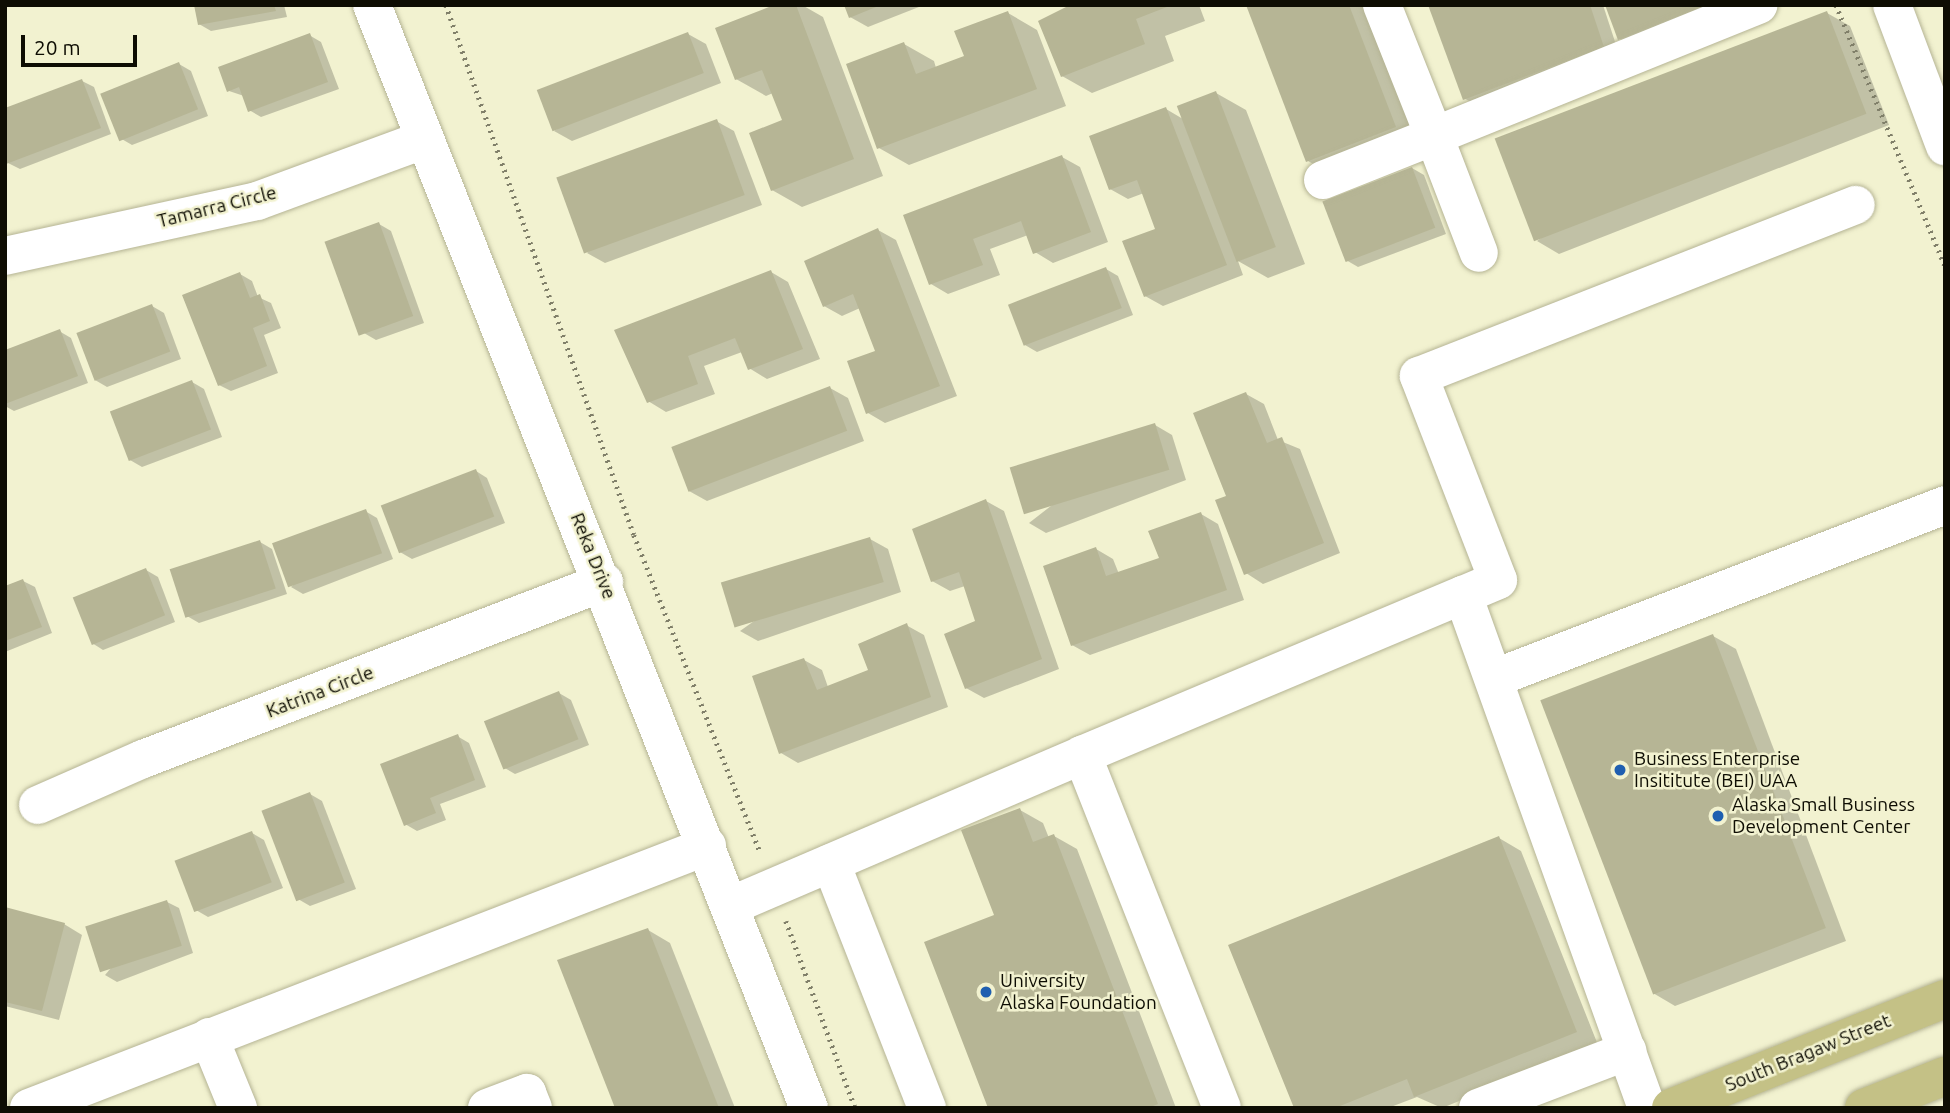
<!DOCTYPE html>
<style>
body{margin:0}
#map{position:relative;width:1950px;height:1113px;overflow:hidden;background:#f2f2d0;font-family:Ubuntu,sans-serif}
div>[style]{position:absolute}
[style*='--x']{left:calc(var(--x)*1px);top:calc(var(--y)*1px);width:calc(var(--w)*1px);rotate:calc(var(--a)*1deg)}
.shadow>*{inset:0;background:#0003}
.building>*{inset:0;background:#b6b595;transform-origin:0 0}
.path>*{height:4.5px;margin-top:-2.25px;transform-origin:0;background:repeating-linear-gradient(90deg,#807f69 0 2px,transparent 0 7px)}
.roads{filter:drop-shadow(0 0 2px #b5b494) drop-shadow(0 0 2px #b5b494)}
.minor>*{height:38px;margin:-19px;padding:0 19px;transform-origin:19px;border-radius:19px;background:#fff}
.major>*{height:38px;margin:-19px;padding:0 19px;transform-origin:19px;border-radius:19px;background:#c4c186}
.dots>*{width:19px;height:19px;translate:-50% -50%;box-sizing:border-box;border:4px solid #f2f2d0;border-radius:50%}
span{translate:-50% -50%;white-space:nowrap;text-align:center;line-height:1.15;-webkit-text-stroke:5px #f2f2d0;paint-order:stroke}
.street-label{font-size:19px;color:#0e0d03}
.poi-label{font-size:19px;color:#0e0d03}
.left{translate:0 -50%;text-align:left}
.frame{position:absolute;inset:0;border:7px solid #0e0d03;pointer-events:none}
.scale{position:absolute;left:21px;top:35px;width:116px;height:32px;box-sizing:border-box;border:4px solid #0e0d03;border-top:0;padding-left:9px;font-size:21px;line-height:24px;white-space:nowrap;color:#0e0d03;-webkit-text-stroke:5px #f2f2d0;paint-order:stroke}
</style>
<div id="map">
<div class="shadow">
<div style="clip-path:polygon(195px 5px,284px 5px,287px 17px,211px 31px,199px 24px)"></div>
<div style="clip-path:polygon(779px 5px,802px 5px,823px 17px,883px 176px,802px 207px,772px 190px,784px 121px,773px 93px,766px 96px,736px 79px)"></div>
<div style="clip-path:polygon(846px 5px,924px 5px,868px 27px,850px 17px)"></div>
<div style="clip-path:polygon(1072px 5px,1199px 5px,1205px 21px,1165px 36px,1174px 61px,1092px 93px,1062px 76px)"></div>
<div style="clip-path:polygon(1247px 5px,1371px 5px,1425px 144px,1337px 178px,1308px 161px)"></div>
<div style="clip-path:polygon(1430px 5px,1603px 5px,1620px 57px,1482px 109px,1464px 98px)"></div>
<div style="clip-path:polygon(1607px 5px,1749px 5px,1637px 49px,1620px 39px)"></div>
<div style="clip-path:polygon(1008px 13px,1037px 30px,1066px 106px,909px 165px,879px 148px,904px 44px,934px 61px,936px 68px,966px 57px)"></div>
<div style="clip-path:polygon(1827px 13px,1850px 26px,1889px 125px,1559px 254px,1537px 241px)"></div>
<div style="clip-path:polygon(688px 34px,706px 44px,721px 83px,572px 141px,554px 131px)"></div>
<div style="clip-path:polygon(309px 35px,321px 42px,339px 89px,261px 117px,249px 110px,244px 96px,229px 91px)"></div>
<div style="clip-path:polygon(179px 64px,191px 71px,208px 116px,132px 145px,120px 138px)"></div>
<div style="clip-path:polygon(82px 81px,94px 87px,111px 134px,20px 169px,8px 163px,5px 110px)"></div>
<div style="clip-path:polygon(1216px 93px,1246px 110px,1305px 264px,1268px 278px,1238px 261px,1243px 275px,1163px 306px,1145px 296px,1158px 230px,1144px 193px,1128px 199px,1110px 189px,1166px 109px,1183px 119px)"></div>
<div style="clip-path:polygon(716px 121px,734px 131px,762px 205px,605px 263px,587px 253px)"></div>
<div style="clip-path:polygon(1062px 157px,1080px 167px,1108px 242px,1053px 263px,1035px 252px,1028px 235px,990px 249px,1000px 275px,948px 294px,931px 284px,905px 216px)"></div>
<div style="clip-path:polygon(1412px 168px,1424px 175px,1446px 234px,1358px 267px,1346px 260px)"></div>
<div style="clip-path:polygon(379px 224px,391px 231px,424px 323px,376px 340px,364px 333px)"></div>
<div style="clip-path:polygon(878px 230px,896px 240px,957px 396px,885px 423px,868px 413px,877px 352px,860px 308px,842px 316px,824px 306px)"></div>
<div style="clip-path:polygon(1106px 269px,1118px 276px,1133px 315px,1037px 352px,1025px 345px)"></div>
<div style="clip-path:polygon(771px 272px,788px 282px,820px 359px,767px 379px,749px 368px,742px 352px,704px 366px,715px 394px,666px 412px,648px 401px,617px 331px)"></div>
<div style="clip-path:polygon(240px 274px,252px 281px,258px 297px,271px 303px,281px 328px,264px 335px,278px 373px,231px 391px,219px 385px)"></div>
<div style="clip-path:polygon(152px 306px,164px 313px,181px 359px,107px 387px,95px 380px)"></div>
<div style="clip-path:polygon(59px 331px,71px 338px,88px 383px,14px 411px,5px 406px,5px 352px)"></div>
<div style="clip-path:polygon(192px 382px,204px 389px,222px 437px,142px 467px,130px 460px)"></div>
<div style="clip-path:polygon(830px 388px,848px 398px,864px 441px,707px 501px,689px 491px)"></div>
<div style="clip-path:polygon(1246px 394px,1264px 404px,1278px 440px,1300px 449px,1340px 553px,1263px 584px,1246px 573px,1228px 497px)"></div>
<div style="clip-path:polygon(1155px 425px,1172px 435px,1186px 480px,1046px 533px,1029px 523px)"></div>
<div style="clip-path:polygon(476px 471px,487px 478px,505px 523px,412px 559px,400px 552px)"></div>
<div style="clip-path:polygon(986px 501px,1004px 511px,1059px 669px,984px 698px,966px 688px,978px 622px,965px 586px,950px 591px,932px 581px)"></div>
<div style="clip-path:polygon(365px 511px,377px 518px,393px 559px,303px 594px,291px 587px)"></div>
<div style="clip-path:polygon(1201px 514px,1218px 524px,1244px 600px,1090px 655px,1072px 645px,1096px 549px,1113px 559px,1119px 574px,1161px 560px)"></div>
<div style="clip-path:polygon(870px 539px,888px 549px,901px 592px,758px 641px,740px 631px)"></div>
<div style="clip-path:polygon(260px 542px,272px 549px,287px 594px,199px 623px,187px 616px)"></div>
<div style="clip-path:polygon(146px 570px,158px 577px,175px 622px,103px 650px,92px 643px)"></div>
<div style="clip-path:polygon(23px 581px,35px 587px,52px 633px,5px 652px,5px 587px)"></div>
<div style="clip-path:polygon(906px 625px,924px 635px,948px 707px,798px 763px,781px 753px,804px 660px,822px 670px,828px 687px,870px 671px)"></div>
<div style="clip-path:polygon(1713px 636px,1736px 649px,1846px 941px,1675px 1006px,1653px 993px)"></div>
<div style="clip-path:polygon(559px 693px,571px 700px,589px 745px,515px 774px,503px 767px)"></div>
<div style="clip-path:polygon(457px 736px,469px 743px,486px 787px,440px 804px,446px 820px,417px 831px,405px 824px)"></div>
<div style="clip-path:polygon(310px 794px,322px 801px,356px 889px,310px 906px,298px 899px)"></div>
<div style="clip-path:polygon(1020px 810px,1043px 823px,1049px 838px,1054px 836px,1077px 849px,1176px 1108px,990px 1108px,996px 916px)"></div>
<div style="clip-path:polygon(252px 833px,264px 840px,283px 888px,208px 917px,196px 910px)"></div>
<div style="clip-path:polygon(1499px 838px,1521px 851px,1598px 1045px,1442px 1108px,1417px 1097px,1388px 1108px,1295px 1108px)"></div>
<div style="clip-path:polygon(167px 902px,179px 908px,193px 953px,117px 982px,105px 975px)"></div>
<div style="clip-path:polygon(5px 909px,64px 924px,82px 935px,59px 1020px,5px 1006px)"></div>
<div style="clip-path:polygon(648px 930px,670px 943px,735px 1108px,617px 1108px)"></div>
</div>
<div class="building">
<div style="clip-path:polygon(194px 5px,274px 5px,276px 11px,198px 25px)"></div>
<div style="clip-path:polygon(774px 5px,796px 5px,854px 159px,771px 191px,749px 133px,782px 120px,762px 70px,735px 80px,715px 28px)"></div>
<div style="clip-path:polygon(844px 5px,881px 5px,849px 18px)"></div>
<div style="clip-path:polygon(1070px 5px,1172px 5px,1136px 19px,1145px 44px,1061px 77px,1038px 21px)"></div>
<div style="clip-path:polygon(1246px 5px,1349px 5px,1396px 127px,1306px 162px)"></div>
<div style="clip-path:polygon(1428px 5px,1590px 5px,1604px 47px,1463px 100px)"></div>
<div style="clip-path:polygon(1605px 5px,1706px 5px,1618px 40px)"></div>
<div style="clip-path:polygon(1008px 11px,1037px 89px,877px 149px,846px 64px,904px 42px,916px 74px,964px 56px,954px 31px)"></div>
<div style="left:1827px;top:11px;width:110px;height:356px;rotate:69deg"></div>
<div style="left:688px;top:32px;width:44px;height:162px;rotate:69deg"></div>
<div style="clip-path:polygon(310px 33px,328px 82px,248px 112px,239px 87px,227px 92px,218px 67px)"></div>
<div style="left:179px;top:62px;width:51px;height:85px;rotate:68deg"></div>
<div style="clip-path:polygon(82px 79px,101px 128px,6px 164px,5px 108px)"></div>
<div style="left:1216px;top:91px;width:167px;height:42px;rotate:69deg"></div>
<div style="clip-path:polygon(1166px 107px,1227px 265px,1144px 297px,1122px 241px,1155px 229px,1137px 180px,1109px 190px,1089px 136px)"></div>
<div style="left:717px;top:119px;width:81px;height:171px;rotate:70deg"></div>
<div style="clip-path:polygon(1062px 155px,1091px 232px,1033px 254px,1021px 221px,973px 239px,983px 265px,929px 285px,903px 215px)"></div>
<div style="left:1412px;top:167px;width:65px;height:96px;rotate:69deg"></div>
<div style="left:379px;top:222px;width:100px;height:58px;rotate:70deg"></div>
<div style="clip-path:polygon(878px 228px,940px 386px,866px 414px,847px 361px,875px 351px,853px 294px,823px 307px,804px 261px)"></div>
<div style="left:1106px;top:267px;width:44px;height:105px;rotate:69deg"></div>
<div style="clip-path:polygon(771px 270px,803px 349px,748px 370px,735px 338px,688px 356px,698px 384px,647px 403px,614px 330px)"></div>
<div style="clip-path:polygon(240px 272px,250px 298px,260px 294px,270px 321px,253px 328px,267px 366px,218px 386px,182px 295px)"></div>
<div style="left:152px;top:304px;width:51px;height:81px;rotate:69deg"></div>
<div style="clip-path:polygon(60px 329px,78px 376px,5px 404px,5px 350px)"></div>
<div style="left:192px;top:380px;width:53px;height:88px;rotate:69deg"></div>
<div style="left:830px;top:386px;width:48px;height:170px;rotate:69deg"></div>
<div style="clip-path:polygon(1246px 392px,1267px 443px,1282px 437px,1324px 543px,1244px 575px,1215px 500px,1226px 496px,1193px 413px)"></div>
<div style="left:1155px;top:423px;width:49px;height:152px;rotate:73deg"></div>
<div style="left:476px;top:469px;width:51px;height:102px;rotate:69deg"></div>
<div style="clip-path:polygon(986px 499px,1042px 659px,965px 689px,944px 634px,975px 621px,959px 572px,931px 582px,912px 529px)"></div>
<div style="left:366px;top:509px;width:47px;height:100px;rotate:70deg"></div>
<div style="clip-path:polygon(1201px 512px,1227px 590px,1071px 646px,1043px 566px,1096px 547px,1106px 576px,1159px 558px,1148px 531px)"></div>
<div style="left:870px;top:537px;width:47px;height:156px;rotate:73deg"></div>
<div style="left:260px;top:540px;width:51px;height:95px;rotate:72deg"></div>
<div style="left:146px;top:568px;width:51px;height:79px;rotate:68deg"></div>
<div style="clip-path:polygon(23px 579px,42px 627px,5px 641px,5px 586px)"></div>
<div style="clip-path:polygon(907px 623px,931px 697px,779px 754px,752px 676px,804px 658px,817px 690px,868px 670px,858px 644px)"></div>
<div style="left:1713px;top:634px;width:315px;height:185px;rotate:69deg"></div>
<div style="left:559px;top:691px;width:52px;height:81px;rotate:68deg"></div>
<div style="clip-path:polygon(458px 734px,475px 780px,430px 798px,436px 813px,404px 826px,380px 764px)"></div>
<div style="left:310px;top:792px;width:97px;height:52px;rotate:69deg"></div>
<div style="clip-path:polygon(1020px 808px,1033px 842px,1054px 834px,1158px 1104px,1148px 1108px,988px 1108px,924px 942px,994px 915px,961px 830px)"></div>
<div style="left:252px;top:831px;width:55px;height:83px;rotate:69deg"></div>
<div style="clip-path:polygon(1499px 836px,1577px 1032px,1414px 1097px,1407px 1079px,1335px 1108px,1294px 1108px,1228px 945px)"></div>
<div style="left:167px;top:900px;width:48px;height:86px;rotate:72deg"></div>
<div style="clip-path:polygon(5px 907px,65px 923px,42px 1011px,5px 1002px)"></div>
<div style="clip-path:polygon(648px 928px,719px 1108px,615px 1108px,557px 960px)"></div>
</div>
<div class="path">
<div style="--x:446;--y:5;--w:562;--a:70.47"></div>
<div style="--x:634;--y:535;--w:340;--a:68.3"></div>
<div style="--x:1836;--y:5;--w:283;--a:67.3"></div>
<div style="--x:786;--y:921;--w:199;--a:69.7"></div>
</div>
<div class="roads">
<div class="minor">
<div style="--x:372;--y:5;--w:1186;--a:68.39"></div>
<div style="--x:1382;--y:5;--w:141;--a:68.3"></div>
<div style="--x:1434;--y:136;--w:350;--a:-22"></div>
<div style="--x:1892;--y:5;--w:151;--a:69.4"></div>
<div style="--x:1323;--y:180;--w:119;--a:-21.6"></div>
<div style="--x:1434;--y:136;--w:125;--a:69"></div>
<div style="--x:5;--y:256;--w:258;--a:-12.3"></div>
<div style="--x:257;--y:201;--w:177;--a:-20.2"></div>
<div style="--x:1495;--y:678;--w:482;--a:-21"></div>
<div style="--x:38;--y:805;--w:115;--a:-23.7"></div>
<div style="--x:143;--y:759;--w:494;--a:-21"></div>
<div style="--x:831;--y:863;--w:263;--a:68.6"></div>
<div style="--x:730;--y:906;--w:383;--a:-23.2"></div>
<div style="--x:209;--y:1037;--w:77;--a:67.8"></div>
<div style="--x:29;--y:1108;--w:727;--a:-21.13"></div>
<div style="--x:487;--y:1108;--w:43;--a:-20.6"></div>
<div style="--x:527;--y:1093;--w:16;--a:68"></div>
<div style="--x:1222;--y:1108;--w:380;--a:-111.6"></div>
<div style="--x:1082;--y:755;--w:413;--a:-22.8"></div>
<div style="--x:1478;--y:1108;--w:160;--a:-20.9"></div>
<div style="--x:1647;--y:1108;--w:545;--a:-109.73"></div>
<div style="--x:1463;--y:595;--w:38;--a:-23"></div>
<div style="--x:1498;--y:580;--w:219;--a:-111.2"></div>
<div style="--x:1419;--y:376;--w:469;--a:-21.4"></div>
</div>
<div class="major">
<div style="--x:1671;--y:1108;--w:295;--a:-21.7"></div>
<div style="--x:1864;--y:1108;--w:87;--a:-21.6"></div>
</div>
</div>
<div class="dots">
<div style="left:1620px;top:770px;background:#1f5fb0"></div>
<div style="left:1718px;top:816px;background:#1f5fb0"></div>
<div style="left:986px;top:992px;background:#1f5fb0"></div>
</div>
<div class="street-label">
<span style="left:217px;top:207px;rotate:-14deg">Tamarra Circle</span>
<span style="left:593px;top:556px;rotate:68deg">Reka Drive</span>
<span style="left:320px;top:692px;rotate:-21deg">Katrina Circle</span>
<span style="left:1808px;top:1053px;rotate:-22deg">South Bragaw Street</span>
</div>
<div class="poi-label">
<span class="left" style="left:1634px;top:770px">Business Enterprise<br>Insititute (BEI) UAA</span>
<span class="left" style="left:1732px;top:816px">Alaska Small Business<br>Development Center</span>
<span class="left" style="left:1000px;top:992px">University<br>Alaska Foundation</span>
</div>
<div class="frame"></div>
<div class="scale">20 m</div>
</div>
